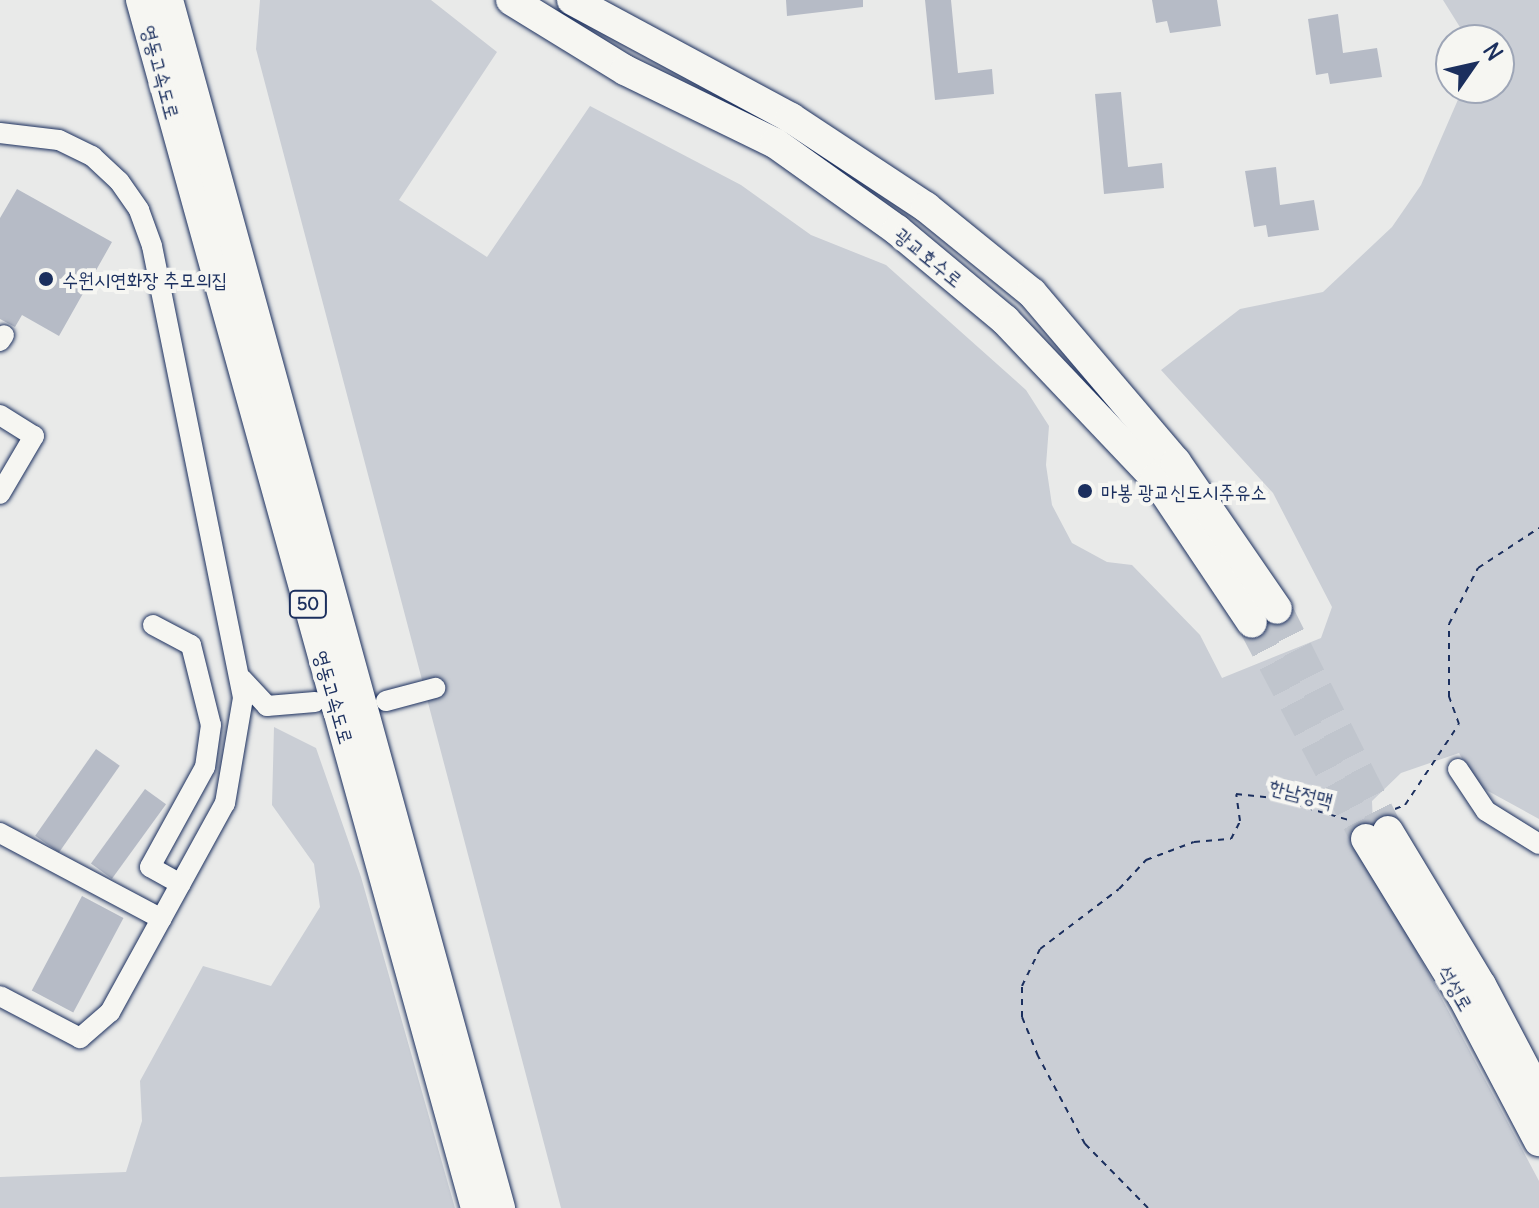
<!DOCTYPE html>
<meta charset="utf-8">
<style>
body{margin:0}
#map{position:relative;width:1539px;height:1208px;overflow:hidden;background:#e9eae9;font-family:Delius,"Poor Story",sans-serif}
div>[style]{position:absolute}
[style*='--x']{left:calc(var(--x)*1px);top:calc(var(--y)*1px);width:calc(var(--w)*1px);rotate:calc(var(--a)*1deg)}
.green>*{inset:0;background:#caced5}
.building>*{inset:0;background:#b6bbc6;transform-origin:0 0}
.highway-tunnel>*{height:30px;margin-top:-15px;transform-origin:0;background:repeating-linear-gradient(90deg,#c0c5cd 0 30px,transparent 0 45px)}
.path>*{height:2px;margin-top:-1px;transform-origin:0;background:repeating-linear-gradient(90deg,#1b2f5e 0 6px,transparent 0 12px)}
.roads{filter:drop-shadow(0 0 2px #1b2f5e) drop-shadow(0 0 2px #1b2f5e)}
.minor>*{height:20px;margin:-10px;padding:0 10px;transform-origin:10px;border-radius:10px;background:#f6f6f2}
.highway>*{height:30px;margin:-15px;padding:0 15px;transform-origin:15px;border-radius:15px;background:#f6f6f2}
.dots>*{width:22px;height:22px;translate:-50% -50%;box-sizing:border-box;border:4px solid #f6f6f2;border-radius:50%}
span{translate:-50% -50%;white-space:nowrap;text-align:center;line-height:1.15;-webkit-text-stroke:8px #f6f6f2;paint-order:stroke}
.shield-label span{padding:2px 6px;background:#f6f6f2;border:2px solid;border-radius:6px;-webkit-text-stroke-width:0}
.shield-label{font-size:18px;color:#1b2f5e;font-weight:700}
.street-label{font-size:20px;color:#1b2f5e}
.poi-label{font-size:20px;color:#1b2f5e}
.left{translate:0 -50%;text-align:left}
.north{position:absolute;left:1435px;top:24px;width:80px;height:80px;box-sizing:border-box;background:#f6f6f2;border:2px solid #9ea6b7;border-radius:50%;rotate:56deg;font-size:22px;font-weight:700;line-height:32px;text-align:center;color:#1b2f5e}
.north::after{content:'';display:block;margin:auto;width:28px;height:36px;background:#1b2f5e;clip-path:polygon(50% 0,100% 100%,50% 72%,0 100%)}
</style>
<div id="map">
<div class="green">
<div style="clip-path:polygon(260px 0,431px 0,497px 52px,399px 200px,487px 257px,590px 106px,741px 185px,811px 235px,886px 265px,1026px 390px,1049px 426px,1046px 465px,1052px 505px,1072px 543px,1107px 562px,1132px 565px,1200px 635px,1222px 678px,1321px 638px,1332px 607px,1273px 493px,1161px 370px,1240px 309px,1323px 292px,1392px 227px,1421px 185px,1463px 88px,1499px 88px,1499px 40px,1468px 40px,1443px 0,1539px 0,1539px 819px,1477px 785px,1459px 753px,1401px 773px,1372px 801px,1375px 873px,1539px 1181px,1539px 1208px,561px 1208px,256px 49px)"></div>
<div style="clip-path:polygon(274px 727px,316px 748px,361px 877px,455px 1208px,0 1208px,0 1177px,126px 1172px,142px 1121px,140px 1081px,203px 966px,271px 986px,320px 907px,314px 864px,272px 805px)"></div>
</div>
<div class="building">
<div style="clip-path:polygon(786px 0,863px 0,863px 7px,787px 16px)"></div>
<div style="clip-path:polygon(925px 0,951px 0,958px 73px,992px 69px,994px 94px,935px 100px)"></div>
<div style="clip-path:polygon(1152px 0,1217px 0,1221px 26px,1170px 33px,1167px 21px,1156px 23px)"></div>
<div style="clip-path:polygon(1338px 14px,1343px 53px,1377px 48px,1382px 77px,1330px 84px,1328px 73px,1316px 75px,1308px 19px)"></div>
<div style="clip-path:polygon(1121px 92px,1128px 167px,1162px 163px,1164px 188px,1104px 194px,1095px 94px)"></div>
<div style="clip-path:polygon(1276px 167px,1280px 205px,1314px 200px,1319px 230px,1268px 237px,1266px 225px,1254px 227px,1245px 171px)"></div>
<div style="clip-path:polygon(17px 189px,112px 242px,59px 336px,22px 315px,15px 327px,0 319px,0 218px)"></div>
<div style="left:96px;top:749px;width:29px;height:106px;rotate:35deg"></div>
<div style="left:145px;top:789px;width:26px;height:92px;rotate:36deg"></div>
<div style="left:82px;top:896px;width:47px;height:107px;rotate:28deg"></div>
</div>
<div class="highway-tunnel">
<div style="--x:1277;--y:609;--w:248;--a:63.4"></div>
<div style="--x:1252;--y:623;--w:244;--a:62.2"></div>
</div>
<div class="path">
<div style="--x:1395;--y:809;--w:11;--a:-22"></div>
<div style="--x:1405;--y:805;--w:97;--a:-56.3"></div>
<div style="--x:1459;--y:724;--w:29;--a:-110"></div>
<div style="--x:1449;--y:697;--w:73;--a:-90"></div>
<div style="--x:1449;--y:624;--w:63;--a:-62.6"></div>
<div style="--x:1478;--y:568;--w:73;--a:-33.3"></div>
<div style="--x:1148;--y:1208;--w:90;--a:-134.5"></div>
<div style="--x:1085;--y:1144;--w:100;--a:-118.1"></div>
<div style="--x:1038;--y:1056;--w:42;--a:-112.3"></div>
<div style="--x:1022;--y:1017;--w:31;--a:-90"></div>
<div style="--x:1022;--y:986;--w:41;--a:-64.1"></div>
<div style="--x:1040;--y:949;--w:99;--a:-37.2"></div>
<div style="--x:1119;--y:889;--w:40;--a:-47"></div>
<div style="--x:1146;--y:860;--w:51;--a:-20.6"></div>
<div style="--x:1194;--y:842;--w:37;--a:-5"></div>
<div style="--x:1231;--y:839;--w:20;--a:-63"></div>
<div style="--x:1240;--y:821;--w:27;--a:-98"></div>
<div style="--x:1236;--y:794;--w:36;--a:6"></div>
<div style="--x:1272;--y:798;--w:83;--a:16"></div>
</div>
<div class="roads">
<div class="minor">
<div style="--x:0;--y:133;--w:59;--a:6.8"></div>
<div style="--x:59;--y:140;--w:37;--a:26"></div>
<div style="--x:92;--y:156;--w:37;--a:43"></div>
<div style="--x:119;--y:181;--w:35;--a:55"></div>
<div style="--x:139;--y:210;--w:38;--a:70"></div>
<div style="--x:152;--y:246;--w:461;--a:78.6"></div>
<div style="--x:243;--y:698;--w:107;--a:99.7"></div>
<div style="--x:225;--y:803;--w:239;--a:118.8"></div>
<div style="--x:110;--y:1012;--w:40;--a:139"></div>
<div style="--x:80;--y:1038;--w:90;--a:-152.3"></div>
<div style="--x:0;--y:341;--w:7;--a:-56"></div>
<div style="--x:0;--y:415;--w:40;--a:32"></div>
<div style="--x:34;--y:436;--w:67;--a:120.4"></div>
<div style="--x:153;--y:625;--w:43;--a:27.8"></div>
<div style="--x:191;--y:645;--w:82;--a:76"></div>
<div style="--x:211;--y:725;--w:42;--a:98.1"></div>
<div style="--x:205;--y:767;--w:114;--a:118.8"></div>
<div style="--x:150;--y:867;--w:35;--a:29"></div>
<div style="--x:242;--y:679;--w:37;--a:47"></div>
<div style="--x:267;--y:706;--w:48;--a:-4.8"></div>
<div style="--x:386;--y:701;--w:51;--a:-14.9"></div>
<div style="--x:1458;--y:769;--w:50;--a:56.3"></div>
<div style="--x:1486;--y:811;--w:62;--a:31.9"></div>
<div style="--x:0;--y:833;--w:183;--a:28"></div>
</div>
<div class="highway">
<div style="--x:141;--y:0;--w:1254;--a:74.5"></div>
<div style="--x:168;--y:0;--w:1253;--a:74.63"></div>
<div style="--x:511;--y:0;--w:134;--a:31.6"></div>
<div style="--x:625;--y:70;--w:167;--a:26"></div>
<div style="--x:775;--y:143;--w:150;--a:35.5"></div>
<div style="--x:897;--y:230;--w:141;--a:39.8"></div>
<div style="--x:1005;--y:320;--w:218;--a:46.5"></div>
<div style="--x:1155;--y:478;--w:174;--a:56.2"></div>
<div style="--x:572;--y:0;--w:249;--a:28.3"></div>
<div style="--x:791;--y:118;--w:162;--a:33.4"></div>
<div style="--x:926;--y:207;--w:136;--a:39.1"></div>
<div style="--x:1032;--y:293;--w:222;--a:49.6"></div>
<div style="--x:1176;--y:462;--w:178;--a:55.5"></div>
<div style="--x:1388;--y:831;--w:180;--a:58.9"></div>
<div style="--x:1481;--y:985;--w:124;--a:62.2"></div>
<div style="--x:1366;--y:839;--w:185;--a:58.5"></div>
<div style="--x:1463;--y:997;--w:163;--a:62.2"></div>
</div>
</div>
<div class="dots">
<div style="left:46px;top:279px;background:#1b2f5e"></div>
<div style="left:1085px;top:491px;background:#1b2f5e"></div>
</div>
<div class="shield-label">
<span style="left:308px;top:604px">50</span>
</div>
<div class="street-label">
<span style="left:161px;top:72px;rotate:75deg">영동고속도로</span>
<span style="left:929px;top:257px;rotate:39deg">광교호수로</span>
<span style="left:334px;top:697px;rotate:74deg">영동고속도로</span>
<span style="left:1301px;top:793px;rotate:14deg">한남정맥</span>
<span style="left:1456px;top:988px;rotate:60deg">석성로</span>
</div>
<div class="poi-label">
<span class="left" style="left:62px;top:279px">수원시연화장 추모의집</span>
<span class="left" style="left:1101px;top:491px">마봉 광교신도시주유소</span>
</div>
<div class="north">N</div>
</div>
